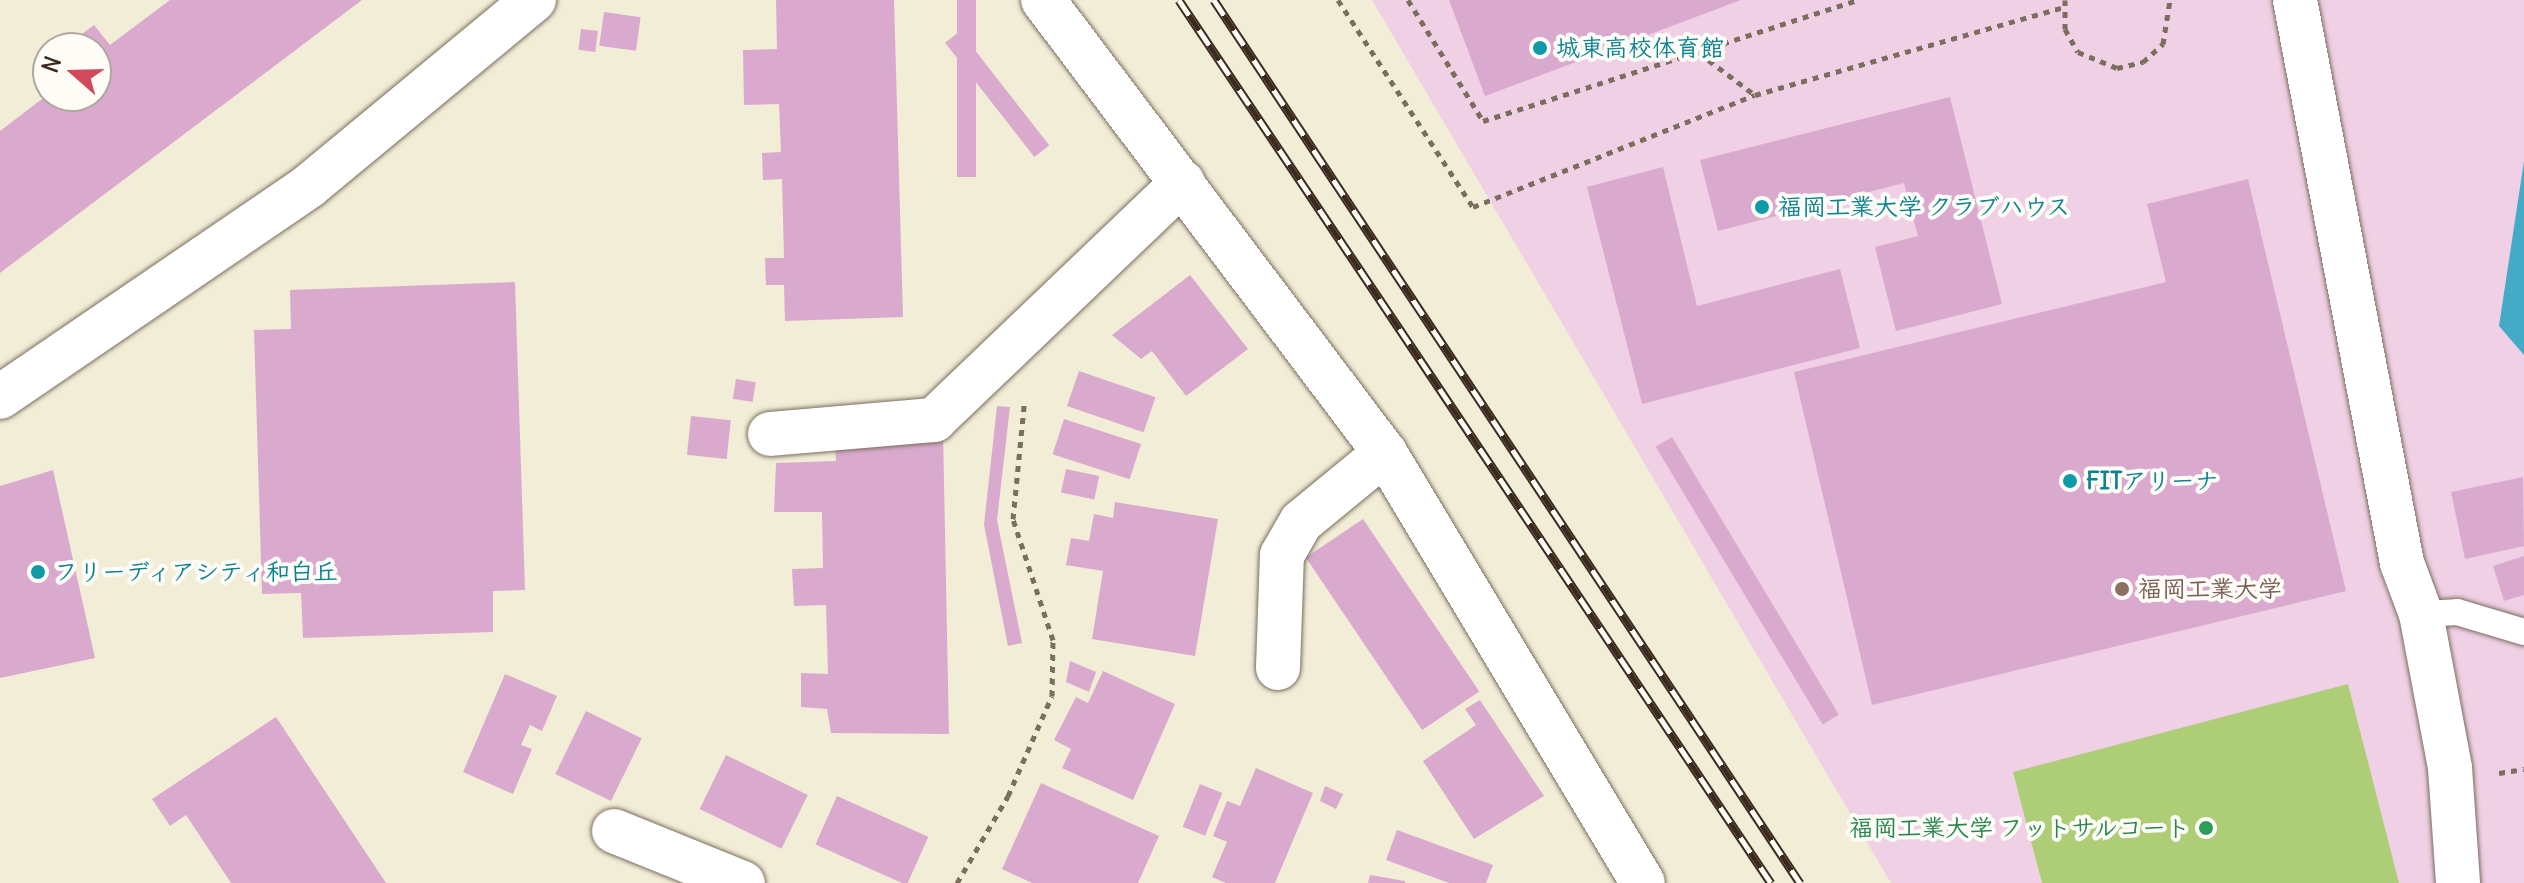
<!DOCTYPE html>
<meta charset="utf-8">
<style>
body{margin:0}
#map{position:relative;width:2524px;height:883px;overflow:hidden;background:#f2edd7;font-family:Delius,"Klee One",sans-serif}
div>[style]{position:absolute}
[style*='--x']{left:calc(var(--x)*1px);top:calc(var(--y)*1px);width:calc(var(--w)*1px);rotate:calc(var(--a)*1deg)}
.built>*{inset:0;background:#f0d0e4}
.green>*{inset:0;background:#adce77}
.water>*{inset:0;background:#45aac5}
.building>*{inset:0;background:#daaace;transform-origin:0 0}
.path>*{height:5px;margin-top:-2.5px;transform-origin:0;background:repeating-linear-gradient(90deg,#7b6e5f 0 6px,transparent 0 12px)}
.roads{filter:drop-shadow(0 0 2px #7b6e5f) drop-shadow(0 0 2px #7b6e5f)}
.lane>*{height:26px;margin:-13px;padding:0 13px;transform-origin:13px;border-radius:13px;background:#fff}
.street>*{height:44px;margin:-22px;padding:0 22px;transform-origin:22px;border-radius:22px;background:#fff}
.rail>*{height:9px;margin-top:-4.5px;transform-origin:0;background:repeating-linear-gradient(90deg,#fdfcf7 0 18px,#3b2a1e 0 36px);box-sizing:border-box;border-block:2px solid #3b2a1e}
.dots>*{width:22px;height:22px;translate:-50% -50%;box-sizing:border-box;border:4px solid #fdfcf7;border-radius:50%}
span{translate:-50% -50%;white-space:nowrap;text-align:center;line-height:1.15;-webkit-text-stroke:8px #fdfcf7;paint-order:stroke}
.culture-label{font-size:24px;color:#0d838f;font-weight:700}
.left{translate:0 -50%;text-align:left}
.education-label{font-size:24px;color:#785e54;font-weight:700}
.leisure-label{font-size:24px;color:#27864d;font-weight:700}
.right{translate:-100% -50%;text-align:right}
.north{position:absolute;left:32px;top:32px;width:80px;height:80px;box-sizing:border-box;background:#fdfcf7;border:2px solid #afa8a0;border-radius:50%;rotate:290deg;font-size:22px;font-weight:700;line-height:32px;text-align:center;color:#3b2a1e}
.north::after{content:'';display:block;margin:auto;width:28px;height:36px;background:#d1495b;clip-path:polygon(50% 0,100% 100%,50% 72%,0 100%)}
</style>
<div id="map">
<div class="built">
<div style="clip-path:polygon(1372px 0,2524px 0,2524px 883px,1891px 883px)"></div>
</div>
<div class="green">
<div style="clip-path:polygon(2348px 684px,2399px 883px,2042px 883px,2013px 772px)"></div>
</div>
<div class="water">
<div style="clip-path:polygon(2524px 161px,2524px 355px,2499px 326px)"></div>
</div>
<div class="building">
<div style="clip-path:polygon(170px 0,362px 0,0 273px,0 131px,46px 96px,96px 96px,96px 48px,63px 48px,94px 25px,110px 45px)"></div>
<div style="clip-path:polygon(776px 0,894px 0,903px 317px,785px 321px,784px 285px,766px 285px,765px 258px,784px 258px,782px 179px,763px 180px,762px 153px,781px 152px,779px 104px,744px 105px,743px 50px,777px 49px)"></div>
<div style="left:957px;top:0;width:19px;height:177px"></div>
<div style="clip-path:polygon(1449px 0,1741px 0,1485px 96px)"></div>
<div style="left:604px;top:12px;width:37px;height:34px;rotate:8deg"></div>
<div style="left:581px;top:29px;width:17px;height:21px;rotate:7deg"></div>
<div style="left:960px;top:31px;width:145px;height:19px;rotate:52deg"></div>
<div style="clip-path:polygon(1950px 97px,2002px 304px,1896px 331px,1875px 247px,1918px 236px,1904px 183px,1718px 231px,1700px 160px)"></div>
<div style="clip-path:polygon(1663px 167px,1697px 306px,1840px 269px,1860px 348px,1642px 404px,1587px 187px)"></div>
<div style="clip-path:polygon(2248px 179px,2346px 591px,1872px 705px,1794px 372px,2166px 282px,2147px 204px)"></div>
<div style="clip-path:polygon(1190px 275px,1248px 349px,1186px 396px,1152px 351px,1141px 359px,1112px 335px)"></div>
<div style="clip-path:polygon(515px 282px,525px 590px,493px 591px,493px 632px,303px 638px,301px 593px,262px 594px,254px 330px,291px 329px,290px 290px)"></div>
<div style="left:1079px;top:371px;width:81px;height:37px;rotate:19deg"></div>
<div style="left:736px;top:379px;width:20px;height:20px;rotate:9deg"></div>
<div style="clip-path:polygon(997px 406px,1010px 407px,997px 520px,1022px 643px,1008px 646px,984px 525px)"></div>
<div style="left:691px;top:416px;width:40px;height:39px;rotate:6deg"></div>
<div style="left:1064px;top:419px;width:81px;height:37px;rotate:18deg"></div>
<div style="clip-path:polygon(834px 431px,943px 431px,949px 734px,831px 733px,827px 709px,801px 707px,801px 673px,828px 674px,826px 605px,794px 606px,792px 569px,823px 568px,822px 512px,774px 512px,776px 463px,836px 461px)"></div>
<div style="left:1672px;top:437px;width:324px;height:19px;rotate:59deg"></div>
<div style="left:1066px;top:469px;width:34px;height:24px;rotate:12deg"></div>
<div style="clip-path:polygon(53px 470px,95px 658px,0 678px,0 486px)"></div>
<div style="clip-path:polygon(2523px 477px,2524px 546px,2465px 559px,2451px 492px)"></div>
<div style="clip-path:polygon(1115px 502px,1218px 519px,1195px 656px,1092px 639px,1103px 571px,1066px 565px,1071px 538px,1089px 541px,1094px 514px,1113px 518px)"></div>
<div style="left:1363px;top:519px;width:208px;height:69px;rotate:56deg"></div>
<div style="clip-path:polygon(2524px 556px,2524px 595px,2504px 601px,2493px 566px)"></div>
<div style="clip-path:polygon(1070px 661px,1096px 672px,1089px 692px,1066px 682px)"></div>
<div style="clip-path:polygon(1103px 671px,1175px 704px,1133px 800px,1062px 768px,1071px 749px,1054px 740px,1076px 697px,1088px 703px)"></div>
<div style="clip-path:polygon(505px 674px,557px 696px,542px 731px,530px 725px,521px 745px,532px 749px,513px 794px,463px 772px)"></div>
<div style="clip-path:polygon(1480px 700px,1544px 796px,1474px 839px,1423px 761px,1476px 725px,1465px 709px)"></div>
<div style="left:586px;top:711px;width:62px;height:70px;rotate:26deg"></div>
<div style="clip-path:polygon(276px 717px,386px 883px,231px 883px,186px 815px,170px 826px,152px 799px)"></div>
<div style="left:726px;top:755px;width:91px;height:60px;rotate:26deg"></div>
<div style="clip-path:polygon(1256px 768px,1313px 793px,1275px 883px,1226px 883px,1212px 877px,1227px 842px,1213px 836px,1227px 801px,1240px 806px)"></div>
<div style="clip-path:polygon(1041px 783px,1159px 836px,1138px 883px,1032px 883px,1002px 869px)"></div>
<div style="left:1200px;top:784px;width:24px;height:46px;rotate:22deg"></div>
<div style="clip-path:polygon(1325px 786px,1343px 794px,1336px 809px,1320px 801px)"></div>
<div style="left:837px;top:796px;width:100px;height:53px;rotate:24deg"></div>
<div style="clip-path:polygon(1397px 830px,1493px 865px,1486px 883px,1449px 883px,1386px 860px)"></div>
<div style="clip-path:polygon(1370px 875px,1405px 881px,1405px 883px,1368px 883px)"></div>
</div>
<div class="path">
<div style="--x:1338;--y:0;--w:247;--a:56.9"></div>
<div style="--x:1473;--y:207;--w:303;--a:-21.7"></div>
<div style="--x:1755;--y:95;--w:320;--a:-15.9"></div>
<div style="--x:1408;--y:0;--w:142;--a:58.2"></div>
<div style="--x:1483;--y:121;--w:394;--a:-17.9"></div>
<div style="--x:2065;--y:0;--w:29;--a:90"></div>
<div style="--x:2065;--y:29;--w:26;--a:61"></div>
<div style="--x:2078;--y:52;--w:42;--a:22.3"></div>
<div style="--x:2117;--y:68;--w:27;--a:-13"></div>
<div style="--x:2143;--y:62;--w:27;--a:-42"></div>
<div style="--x:2163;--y:44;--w:45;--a:-81"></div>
<div style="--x:1699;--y:53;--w:70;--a:36.9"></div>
<div style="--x:2499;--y:773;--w:25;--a:-9"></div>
<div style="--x:957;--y:883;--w:101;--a:-59.6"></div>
<div style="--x:1008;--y:796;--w:109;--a:-66.3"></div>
<div style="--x:1052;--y:696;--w:56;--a:-89"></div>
<div style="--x:1053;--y:640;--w:127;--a:-108.3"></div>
<div style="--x:1013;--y:519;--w:114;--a:-84.4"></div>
</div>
<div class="roads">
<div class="lane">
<div style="--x:2421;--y:614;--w:36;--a:-3"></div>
<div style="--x:2457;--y:612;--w:70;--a:16.6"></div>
</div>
<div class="street">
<div style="--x:1043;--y:0;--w:568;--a:52.95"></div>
<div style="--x:1385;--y:453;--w:501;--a:59.04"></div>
<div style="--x:2295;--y:0;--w:573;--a:79.24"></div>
<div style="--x:2402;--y:563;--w:54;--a:69.6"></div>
<div style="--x:2421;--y:614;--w:157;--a:79.3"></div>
<div style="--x:2450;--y:768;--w:115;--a:86"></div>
<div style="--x:0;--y:397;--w:374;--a:-34.3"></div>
<div style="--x:309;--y:186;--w:292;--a:-39.6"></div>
<div style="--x:770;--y:434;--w:165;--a:-4.9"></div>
<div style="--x:934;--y:420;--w:344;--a:-43.7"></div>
<div style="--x:1278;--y:668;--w:113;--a:-88"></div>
<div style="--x:1282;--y:555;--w:38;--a:-60"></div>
<div style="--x:1301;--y:522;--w:109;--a:-39.4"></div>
<div style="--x:614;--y:831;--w:139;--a:22"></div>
</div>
</div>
<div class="rail">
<div style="--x:1179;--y:0;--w:1063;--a:56.16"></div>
<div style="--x:1214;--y:0;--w:1060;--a:56.43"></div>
</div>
<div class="dots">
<div style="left:1540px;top:48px;background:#0f9aa8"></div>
<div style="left:1762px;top:207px;background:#0f9aa8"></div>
<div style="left:2070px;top:481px;background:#0f9aa8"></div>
<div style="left:38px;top:572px;background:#0f9aa8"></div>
<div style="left:2122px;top:589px;background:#8d6e63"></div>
<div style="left:2206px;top:828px;background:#2e9e5b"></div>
</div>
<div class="culture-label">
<span class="left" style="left:1556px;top:48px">城東高校体育館</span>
<span class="left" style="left:1778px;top:207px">福岡工業大学 クラブハウス</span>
<span class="left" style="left:2086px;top:481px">FITアリーナ</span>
<span class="left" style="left:54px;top:572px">フリーディアシティ和白丘</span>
</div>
<div class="education-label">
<span class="left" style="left:2138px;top:589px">福岡工業大学</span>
</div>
<div class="leisure-label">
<span class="right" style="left:2190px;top:828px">福岡工業大学 フットサルコート</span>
</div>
<div class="north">N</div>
</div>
